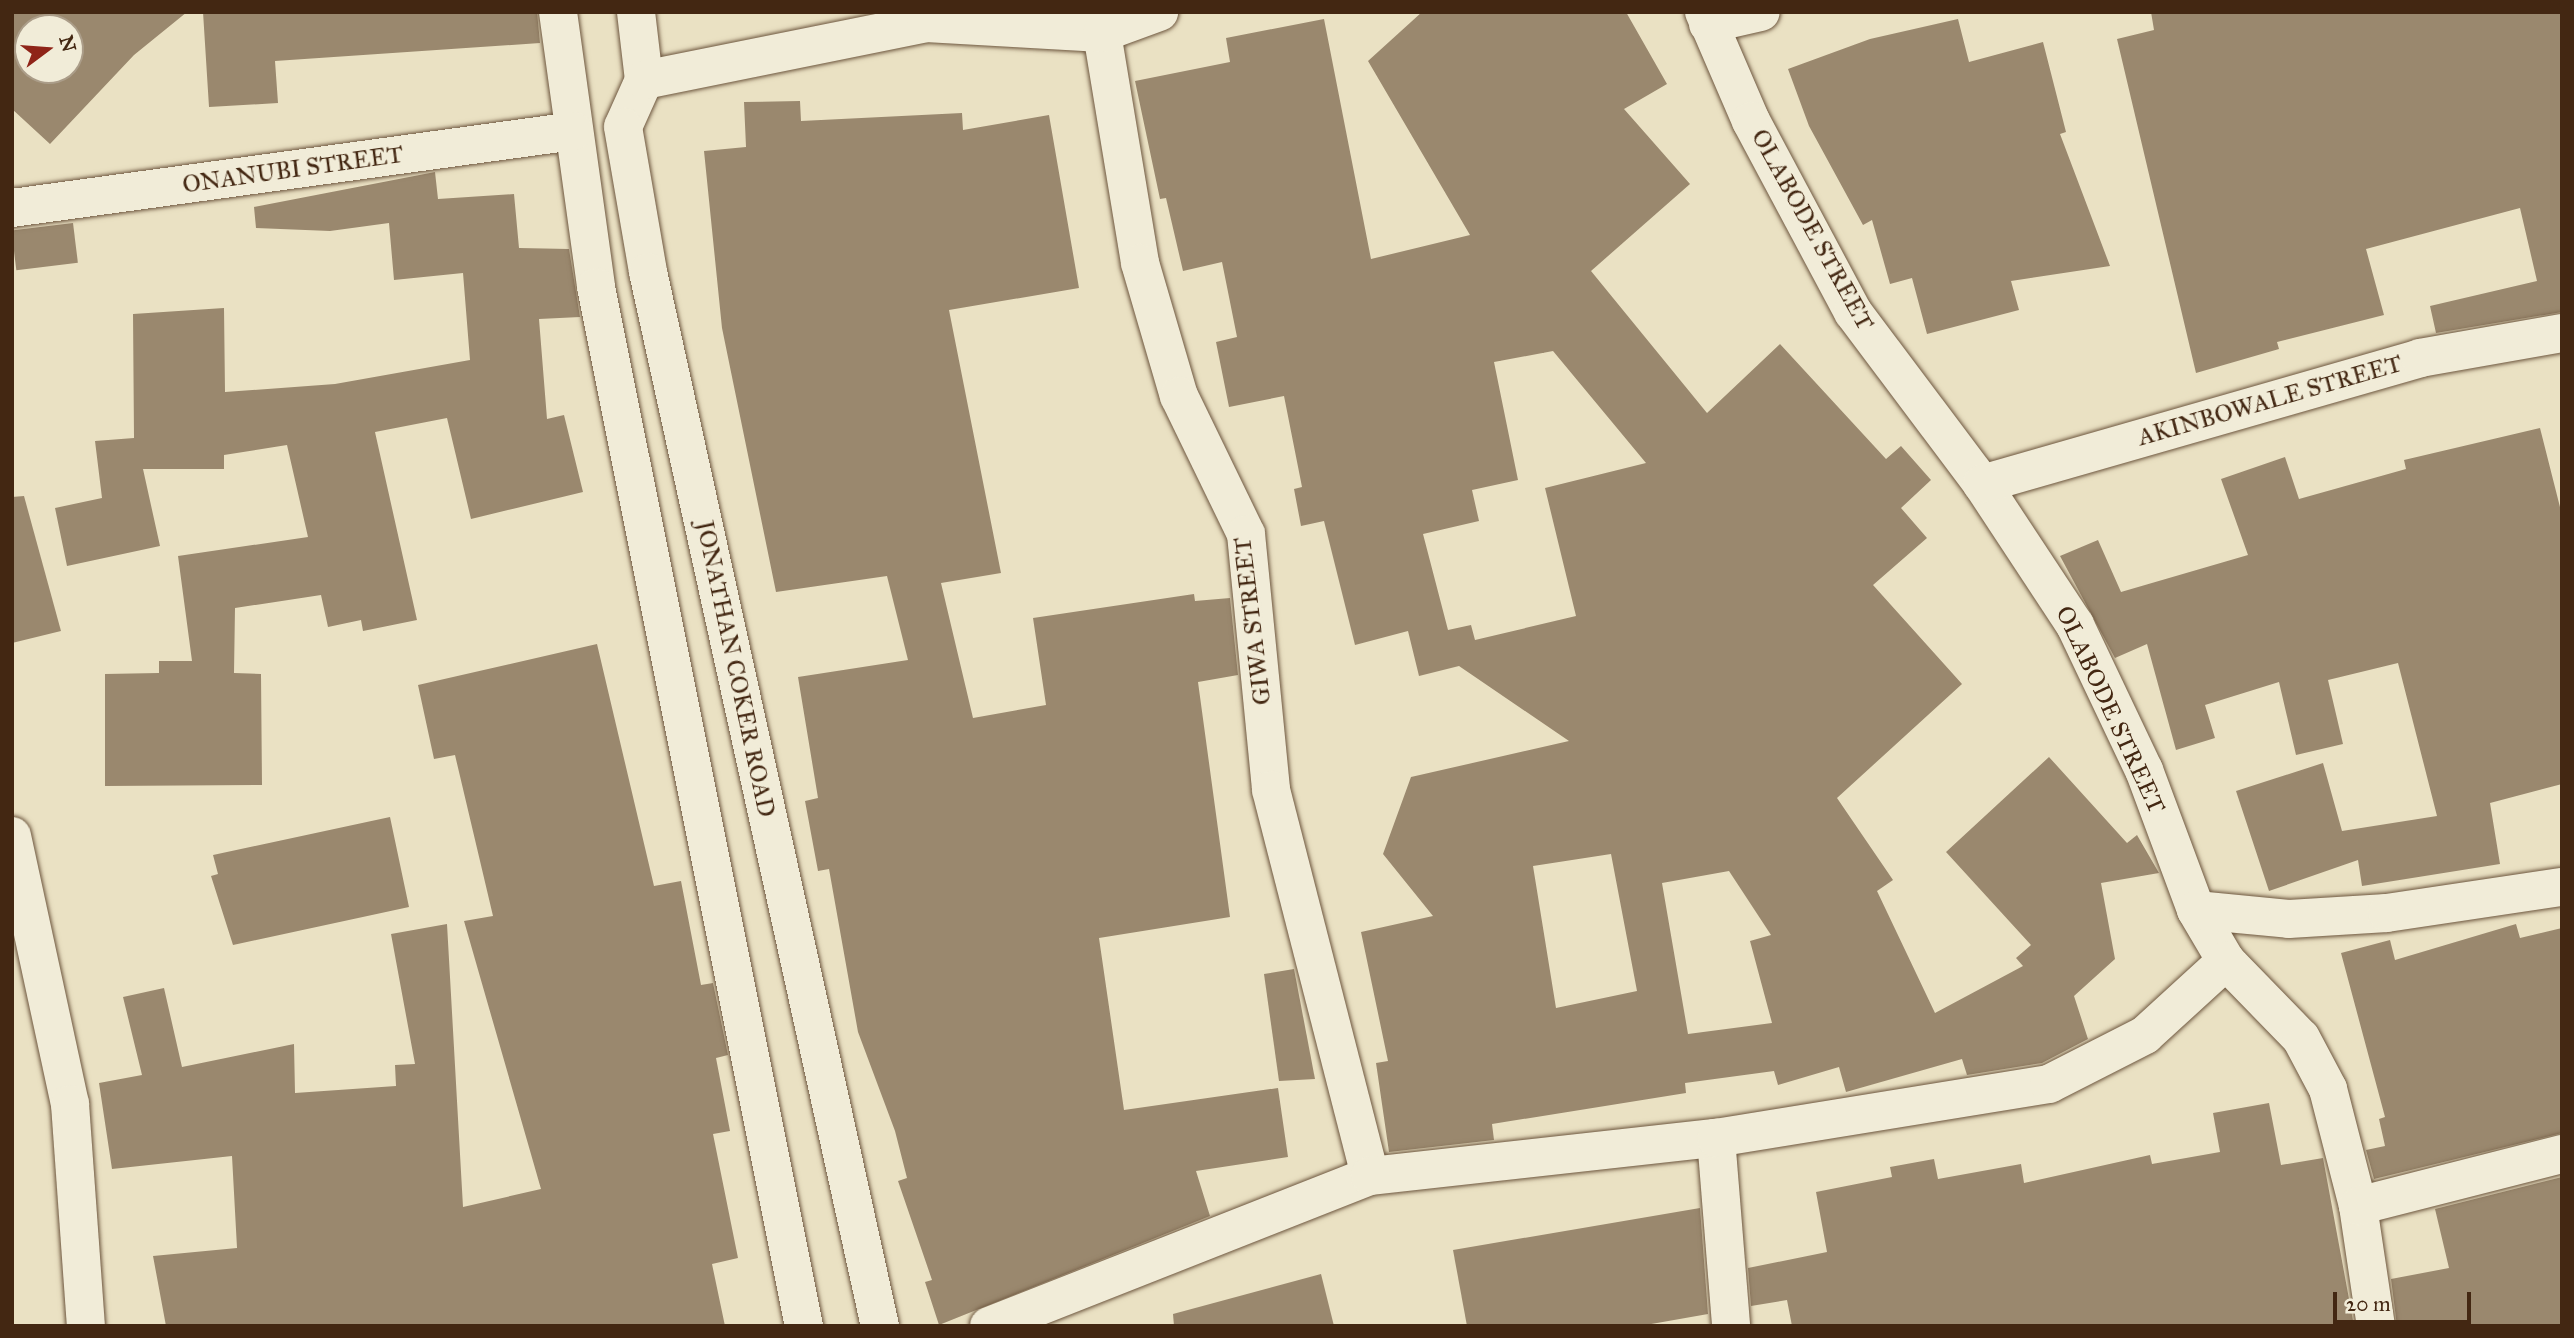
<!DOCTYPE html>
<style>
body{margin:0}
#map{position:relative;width:2574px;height:1338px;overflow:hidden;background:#eae1c3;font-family:"IM FELL Great Primer",serif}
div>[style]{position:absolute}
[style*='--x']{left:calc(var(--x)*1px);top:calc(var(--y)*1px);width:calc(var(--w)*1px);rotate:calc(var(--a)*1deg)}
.building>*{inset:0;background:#9a886e;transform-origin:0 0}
.roads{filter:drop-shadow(0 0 2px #6d563e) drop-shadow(0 0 2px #6d563e)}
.minor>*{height:38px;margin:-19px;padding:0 19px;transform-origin:19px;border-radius:19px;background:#f1ecd8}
span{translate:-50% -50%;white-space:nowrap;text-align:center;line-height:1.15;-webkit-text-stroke:5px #f1ecd8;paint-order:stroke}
.street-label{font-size:24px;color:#432712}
.frame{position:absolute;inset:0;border:14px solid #432712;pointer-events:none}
.north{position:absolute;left:14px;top:14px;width:70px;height:70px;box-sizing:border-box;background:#f1ecd8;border:2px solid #ab9d89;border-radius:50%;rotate:74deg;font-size:19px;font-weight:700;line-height:28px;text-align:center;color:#432712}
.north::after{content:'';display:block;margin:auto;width:24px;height:32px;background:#8f2418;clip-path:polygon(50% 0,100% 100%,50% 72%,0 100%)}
.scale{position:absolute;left:2333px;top:1292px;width:138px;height:32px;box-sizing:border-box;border:4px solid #432712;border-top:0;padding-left:9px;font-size:21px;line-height:24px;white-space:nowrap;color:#432712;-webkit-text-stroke:5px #f1ecd8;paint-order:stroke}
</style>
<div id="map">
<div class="building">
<div style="clip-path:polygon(evenodd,12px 12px,187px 12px,134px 55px,50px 144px,12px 109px,12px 12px,28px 28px,70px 28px,70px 70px,28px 70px,28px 28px)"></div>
<div style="clip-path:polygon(203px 12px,537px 12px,540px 43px,275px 61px,278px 103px,209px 107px)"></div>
<div style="clip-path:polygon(evenodd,1422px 12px,1626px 12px,1667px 84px,1624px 109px,1690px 184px,1591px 271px,1707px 413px,1780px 344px,1886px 459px,1901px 446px,1931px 480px,1901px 508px,1927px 538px,1873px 585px,1962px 684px,1837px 798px,1893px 880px,1877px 891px,1935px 1013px,2023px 966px,2016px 958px,2031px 945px,1946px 852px,2049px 757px,2127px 843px,2137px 835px,2159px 873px,2101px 883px,2115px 959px,2074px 996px,2088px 1039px,2042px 1063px,1967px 1075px,1962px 1059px,1846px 1092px,1839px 1067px,1778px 1085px,1774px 1071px,1685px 1083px,1686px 1093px,1492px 1124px,1494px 1140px,1389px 1152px,1376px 1063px,1388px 1061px,1361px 932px,1433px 916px,1383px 854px,1411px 777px,1569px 741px,1459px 666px,1419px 676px,1408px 631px,1355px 645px,1324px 521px,1301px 526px,1294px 489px,1302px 487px,1284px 396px,1229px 407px,1216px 342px,1237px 337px,1222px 262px,1183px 271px,1166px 198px,1160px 199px,1135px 81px,1230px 62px,1226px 38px,1324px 19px,1371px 259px,1470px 235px,1368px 61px,1422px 12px,1553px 351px,1646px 463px,1545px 488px,1576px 616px,1475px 640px,1471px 625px,1448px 630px,1423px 534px,1479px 521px,1472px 490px,1518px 480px,1494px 362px,1553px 351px,1422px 12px,1611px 854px,1637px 991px,1556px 1008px,1533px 866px,1611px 854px,1422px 12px,1729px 871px,1771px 935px,1750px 941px,1772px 1023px,1688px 1034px,1662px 883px,1729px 871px)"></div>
<div style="clip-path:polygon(2151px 12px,2562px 12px,2562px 312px,2436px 333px,2430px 306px,2537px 281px,2520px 208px,2366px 249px,2384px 315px,2277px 342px,2279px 349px,2196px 373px,2117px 39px,2154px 30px)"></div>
<div style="clip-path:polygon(1958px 19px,1969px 62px,2043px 42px,2066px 132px,2060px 134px,2110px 266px,2011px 281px,2019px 310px,1927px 334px,1912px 278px,1890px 284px,1872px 220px,1863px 225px,1809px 126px,1788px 69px,1870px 39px)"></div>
<div style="clip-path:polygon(800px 101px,801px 121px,962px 113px,963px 130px,1049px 115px,1079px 288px,949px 310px,1001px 573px,941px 583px,973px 718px,1046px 705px,1033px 618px,1194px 594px,1195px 601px,1230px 598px,1238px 675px,1198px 682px,1230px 917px,1099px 938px,1124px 1110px,1278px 1088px,1288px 1157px,1196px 1171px,1210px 1216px,939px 1325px,925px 1282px,932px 1280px,898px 1181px,907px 1178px,895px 1131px,858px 1032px,829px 869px,818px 871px,805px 801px,818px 798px,798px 677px,908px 660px,887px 576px,776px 592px,722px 328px,704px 151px,746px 147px,744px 102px)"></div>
<div style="clip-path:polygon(435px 172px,438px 199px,514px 194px,519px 248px,569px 249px,580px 317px,539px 319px,547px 419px,564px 415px,583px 492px,471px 519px,447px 418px,375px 432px,417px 620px,363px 631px,361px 620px,328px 627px,321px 595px,235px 608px,234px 673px,261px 674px,262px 785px,105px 786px,105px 674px,159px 673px,159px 661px,192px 661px,178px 556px,308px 537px,287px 445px,224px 455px,224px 469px,143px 469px,160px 546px,67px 566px,55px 508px,102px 498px,95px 441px,134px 438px,133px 314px,224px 308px,225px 392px,335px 384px,470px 360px,463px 273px,394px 280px,389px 223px,330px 231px,256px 228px,254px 207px)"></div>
<div style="left:73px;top:223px;width:40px;height:62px;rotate:83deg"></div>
<div style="clip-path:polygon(2540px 428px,2562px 515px,2562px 784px,2490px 803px,2500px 864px,2362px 886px,2358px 860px,2269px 891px,2236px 791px,2323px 763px,2342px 831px,2437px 816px,2398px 663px,2328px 680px,2343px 744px,2296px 755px,2279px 682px,2205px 705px,2215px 738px,2176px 750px,2147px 644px,2115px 658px,2060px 556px,2098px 540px,2121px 592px,2248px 555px,2221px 479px,2285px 457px,2299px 499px,2406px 469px,2404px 460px)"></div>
<div style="clip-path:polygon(24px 496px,61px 631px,12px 643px,12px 497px)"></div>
<div style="clip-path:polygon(597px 644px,654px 886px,681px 881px,701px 985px,713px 983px,728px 1055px,716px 1058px,730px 1131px,713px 1134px,738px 1258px,712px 1264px,725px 1326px,166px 1326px,153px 1256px,237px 1248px,232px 1156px,112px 1169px,99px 1083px,142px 1075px,123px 997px,164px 988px,182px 1067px,294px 1044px,295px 1093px,396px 1086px,395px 1065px,415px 1064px,391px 934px,447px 924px,463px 1207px,541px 1189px,464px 921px,493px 916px,455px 755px,434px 759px,418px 685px)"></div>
<div style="clip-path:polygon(390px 817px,409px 907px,233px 945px,211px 876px,218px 874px,213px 855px)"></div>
<div style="clip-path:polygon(2516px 924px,2520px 938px,2562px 928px,2562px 1133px,2374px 1179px,2366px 1150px,2385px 1146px,2379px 1119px,2385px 1117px,2341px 953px,2390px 940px,2395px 960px)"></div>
<div style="clip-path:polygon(1294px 969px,1315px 1079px,1279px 1081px,1264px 974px)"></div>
<div style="clip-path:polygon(2269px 1103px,2281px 1165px,2323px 1158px,2354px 1326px,1792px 1326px,1787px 1300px,1751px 1306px,1748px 1268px,1827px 1252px,1816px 1192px,1892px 1177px,1890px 1167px,1934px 1159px,1938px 1179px,2021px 1164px,2024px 1183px,2150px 1155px,2152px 1164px,2220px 1152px,2213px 1113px)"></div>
<div style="clip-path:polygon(2562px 1177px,2562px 1326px,2397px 1326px,2391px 1279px,2449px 1268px,2435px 1209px)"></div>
<div style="clip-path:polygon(1700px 1208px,1708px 1314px,1640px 1326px,1467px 1326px,1453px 1250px)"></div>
<div style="clip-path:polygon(1321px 1274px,1334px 1326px,1174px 1326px,1173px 1314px)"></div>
</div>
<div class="roads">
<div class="minor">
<div style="--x:558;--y:12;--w:278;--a:82.1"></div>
<div style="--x:596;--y:287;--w:1060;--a:78.68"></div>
<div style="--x:636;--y:12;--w:68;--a:83.3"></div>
<div style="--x:644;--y:80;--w:51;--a:114.1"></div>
<div style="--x:623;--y:127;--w:147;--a:80.2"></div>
<div style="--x:648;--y:272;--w:1079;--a:77.59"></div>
<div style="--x:1704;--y:12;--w:119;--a:66.7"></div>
<div style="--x:1751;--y:121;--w:217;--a:61.9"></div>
<div style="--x:1853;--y:312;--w:215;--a:53.1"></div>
<div style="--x:1982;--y:484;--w:169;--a:56.6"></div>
<div style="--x:2075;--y:625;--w:161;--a:64.6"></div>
<div style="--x:2144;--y:770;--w:149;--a:69.6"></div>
<div style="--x:2196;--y:910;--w:59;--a:59.5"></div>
<div style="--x:2226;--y:961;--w:107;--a:45.8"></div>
<div style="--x:2301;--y:1038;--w:58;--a:62.1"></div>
<div style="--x:2328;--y:1089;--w:121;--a:75.6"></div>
<div style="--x:2358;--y:1206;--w:121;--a:81.5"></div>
<div style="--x:1708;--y:24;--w:54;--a:-12.8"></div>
<div style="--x:1102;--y:33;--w:233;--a:80.6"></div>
<div style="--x:1140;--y:263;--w:139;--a:73.7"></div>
<div style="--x:1179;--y:396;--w:153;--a:64.1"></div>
<div style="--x:1246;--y:534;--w:257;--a:84.4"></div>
<div style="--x:1271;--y:790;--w:398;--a:75.6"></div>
<div style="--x:644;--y:80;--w:288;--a:-11.4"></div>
<div style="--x:926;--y:23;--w:176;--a:3.3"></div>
<div style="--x:1102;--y:33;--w:61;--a:-20.2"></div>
<div style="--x:12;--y:208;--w:567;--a:-7.8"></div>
<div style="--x:1982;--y:484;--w:456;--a:-16"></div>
<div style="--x:2420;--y:358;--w:144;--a:-10"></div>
<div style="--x:12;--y:836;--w:274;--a:77.8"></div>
<div style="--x:70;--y:1104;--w:223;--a:85.9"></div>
<div style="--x:2196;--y:910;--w:93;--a:5.5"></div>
<div style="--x:2289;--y:919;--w:98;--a:-3.5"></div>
<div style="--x:2387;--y:913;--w:177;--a:-8.5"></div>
<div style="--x:1716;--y:1138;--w:189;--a:85.4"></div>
<div style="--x:2358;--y:1206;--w:211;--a:-14.3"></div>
<div style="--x:989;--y:1326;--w:409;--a:-21.5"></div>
<div style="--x:1370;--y:1176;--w:348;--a:-6.3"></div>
<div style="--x:1716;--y:1138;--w:337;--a:-9.2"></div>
<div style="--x:2049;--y:1084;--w:108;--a:-27"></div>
<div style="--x:2145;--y:1035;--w:110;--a:-42.4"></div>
</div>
</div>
<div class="street-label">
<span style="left:293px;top:170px;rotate:-8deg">ONANUBI STREET</span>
<span style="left:1812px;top:230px;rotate:61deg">OLABODE STREET</span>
<span style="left:2270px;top:401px;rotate:-16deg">AKINBOWALE STREET</span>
<span style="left:1253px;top:621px;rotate:-97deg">GIWA STREET</span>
<span style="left:735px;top:669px;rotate:78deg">JONATHAN COKER ROAD</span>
<span style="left:2110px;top:710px;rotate:65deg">OLABODE STREET</span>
</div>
<div class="frame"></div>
<div class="north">N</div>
<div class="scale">20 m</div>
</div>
